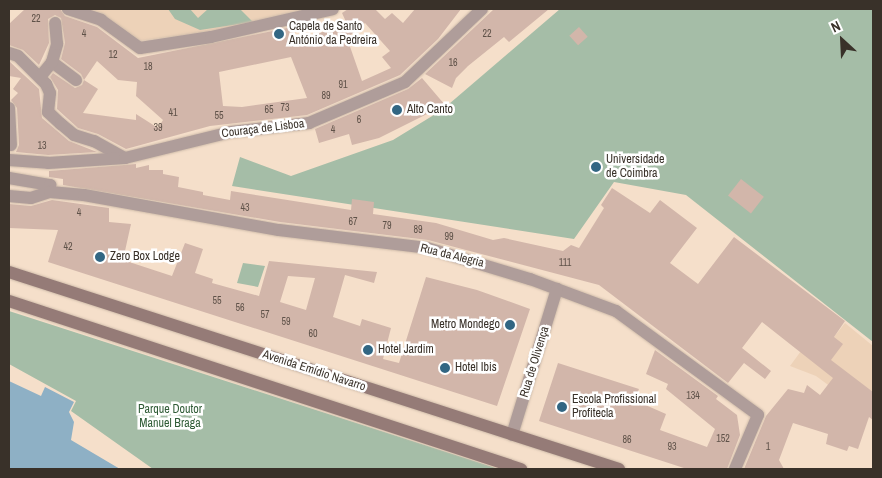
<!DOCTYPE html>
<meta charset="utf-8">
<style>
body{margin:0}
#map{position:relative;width:882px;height:478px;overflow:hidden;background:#f5dfca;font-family:"Archivo Narrow",sans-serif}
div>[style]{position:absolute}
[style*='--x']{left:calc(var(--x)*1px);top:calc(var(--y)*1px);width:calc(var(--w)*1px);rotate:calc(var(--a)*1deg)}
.built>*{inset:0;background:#edd2b8}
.green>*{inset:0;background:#a5bda7}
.water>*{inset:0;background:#8eb0c5}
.building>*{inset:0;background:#d2b6aa;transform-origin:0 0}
.roads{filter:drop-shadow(0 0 1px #cfbcaa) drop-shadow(0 0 1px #cfbcaa)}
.street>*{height:12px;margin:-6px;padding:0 6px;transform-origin:6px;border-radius:6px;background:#af9d9a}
.secondary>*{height:12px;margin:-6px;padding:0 6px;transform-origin:6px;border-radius:6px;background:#957b77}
.dots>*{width:14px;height:14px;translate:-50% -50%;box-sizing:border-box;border:2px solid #fff;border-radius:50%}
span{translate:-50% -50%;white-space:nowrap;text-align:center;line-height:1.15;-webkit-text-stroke:5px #fff;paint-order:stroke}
.number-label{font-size:10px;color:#5f5249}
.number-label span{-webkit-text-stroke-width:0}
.poi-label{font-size:12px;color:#393129}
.left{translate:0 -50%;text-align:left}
.right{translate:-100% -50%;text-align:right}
.street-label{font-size:12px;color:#393129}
.park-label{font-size:12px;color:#305c37}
.frame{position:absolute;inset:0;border:10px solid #393129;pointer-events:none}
.north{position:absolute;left:817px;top:15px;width:50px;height:50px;-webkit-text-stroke:4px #fff;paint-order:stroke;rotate:335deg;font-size:14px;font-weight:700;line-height:20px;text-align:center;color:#393129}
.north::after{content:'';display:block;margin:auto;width:18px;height:22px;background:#393129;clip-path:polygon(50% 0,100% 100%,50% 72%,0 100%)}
</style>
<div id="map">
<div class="built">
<div style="clip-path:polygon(86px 9px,317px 9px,212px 32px,136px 41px)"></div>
<div style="clip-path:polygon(845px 323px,873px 346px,873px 418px,816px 376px,790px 366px,801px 351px,815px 361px)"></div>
</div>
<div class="green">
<div style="clip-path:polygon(168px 9px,190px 9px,198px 18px,208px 9px,240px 9px,253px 22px,200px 30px,175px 19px)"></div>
<div style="clip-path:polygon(560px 9px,873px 9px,873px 342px,686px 195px,614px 182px,574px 239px,232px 186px,240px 157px,291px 176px,393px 140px,442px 110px)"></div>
<div style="clip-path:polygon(243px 263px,265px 266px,258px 287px,237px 283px)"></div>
<div style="clip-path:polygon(9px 311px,499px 469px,153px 469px,71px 411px,76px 401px,9px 364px)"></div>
</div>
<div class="water">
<div style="clip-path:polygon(9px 381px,41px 396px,45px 387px,74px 402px,69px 412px,74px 422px,71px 440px,120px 469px,9px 469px)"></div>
</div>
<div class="building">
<div style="clip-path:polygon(evenodd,25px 9px,60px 9px,65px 16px,97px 27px,138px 58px,292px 27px,295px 41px,347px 24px,342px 13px,348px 9px,375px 9px,385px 19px,392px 13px,403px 23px,415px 9px,461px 9px,438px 39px,400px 75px,307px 115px,210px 126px,126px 149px,98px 134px,78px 128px,57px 109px,58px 90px,50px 77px,53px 73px,75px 88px,82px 85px,84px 80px,81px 74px,61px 59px,65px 43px,61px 18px,55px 15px,48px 19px,49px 43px,39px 65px,23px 50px,9px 45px,9px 24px,25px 9px,365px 23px,390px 51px,382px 57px,391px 68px,362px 81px,347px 38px,365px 23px,25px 9px,291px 57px,307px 98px,242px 107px,223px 106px,219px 72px,291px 57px,25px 9px,97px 61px,118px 80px,137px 82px,136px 96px,163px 120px,158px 128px,136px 114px,136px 120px,83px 113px,98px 89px,84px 80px,97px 61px)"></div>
<div style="clip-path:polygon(494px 9px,549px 9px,509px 42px,504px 37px,468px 66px,456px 78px,452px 88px,425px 74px)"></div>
<div style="left:579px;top:27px;width:13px;height:13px;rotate:48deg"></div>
<div style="clip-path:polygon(9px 61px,39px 89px,42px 118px,69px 141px,97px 152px,48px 155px,16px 152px,19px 145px,17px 108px,11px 100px,18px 93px,13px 89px,21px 78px,9px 76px)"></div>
<div style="clip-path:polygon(422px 78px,445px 105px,379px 138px,352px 145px,349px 134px,319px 143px,315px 129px,408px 89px)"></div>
<div style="clip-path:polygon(136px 164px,136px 168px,149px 165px,149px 170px,163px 170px,163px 174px,179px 177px,178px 187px,203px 192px,203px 195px,230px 200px,231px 191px,351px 210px,352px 199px,374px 202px,373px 214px,436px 223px,493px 240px,504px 238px,563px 251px,571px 245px,579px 248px,604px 208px,601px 205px,612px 188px,650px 213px,660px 200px,697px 228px,670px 263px,698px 284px,734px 237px,845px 321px,834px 337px,843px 344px,831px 360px,873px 392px,873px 420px,869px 417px,858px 449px,849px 446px,847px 451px,826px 444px,828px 434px,793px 423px,779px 460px,784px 469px,744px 469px,766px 416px,788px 389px,804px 393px,807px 385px,820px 395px,833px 378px,762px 322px,742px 348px,771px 371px,765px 379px,744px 363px,728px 383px,599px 285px,428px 240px,280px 222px,63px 185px,63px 179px,49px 177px,49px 171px)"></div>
<div style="left:741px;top:179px;width:29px;height:21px;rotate:38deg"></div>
<div style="clip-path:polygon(evenodd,52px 200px,109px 208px,109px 222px,131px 224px,123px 260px,172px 276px,185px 243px,203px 249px,195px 273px,213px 279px,212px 283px,259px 296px,269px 261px,377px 272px,374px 283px,345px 275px,333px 317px,360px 326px,362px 319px,391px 328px,383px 359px,399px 363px,426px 277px,477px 290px,530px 309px,497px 406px,48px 262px,58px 230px,9px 228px,9px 204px,31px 206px,52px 200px,288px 276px,315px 278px,306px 310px,280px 302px,288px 276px)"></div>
<div style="clip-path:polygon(655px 350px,718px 396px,716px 399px,737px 415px,740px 435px,727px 469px,687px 469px,539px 421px,558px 363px,639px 389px,634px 400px,666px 414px,660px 430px,707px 447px,715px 429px,666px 389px,668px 384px,646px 374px)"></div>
</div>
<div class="roads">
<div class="street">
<div style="--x:68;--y:9;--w:35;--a:18"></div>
<div style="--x:101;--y:20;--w:48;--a:35.7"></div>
<div style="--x:140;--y:48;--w:72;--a:-8.8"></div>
<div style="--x:211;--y:37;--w:125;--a:-12.9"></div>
<div style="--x:9;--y:53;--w:9;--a:18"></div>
<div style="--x:18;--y:56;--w:40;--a:45"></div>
<div style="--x:46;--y:84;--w:10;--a:66"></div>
<div style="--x:50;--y:93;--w:19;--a:96"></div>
<div style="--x:48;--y:112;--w:18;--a:43"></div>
<div style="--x:61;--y:124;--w:17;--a:40"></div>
<div style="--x:74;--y:135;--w:21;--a:17"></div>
<div style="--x:94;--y:141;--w:35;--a:29"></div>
<div style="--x:52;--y:62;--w:30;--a:37"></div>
<div style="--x:40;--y:77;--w:19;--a:-51"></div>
<div style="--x:52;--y:62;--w:19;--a:-74"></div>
<div style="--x:57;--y:44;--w:21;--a:-95"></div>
<div style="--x:9;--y:108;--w:37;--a:87"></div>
<div style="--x:9;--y:160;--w:39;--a:4"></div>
<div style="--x:48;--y:163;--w:77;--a:-3.7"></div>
<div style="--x:125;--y:158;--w:109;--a:-13.8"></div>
<div style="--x:231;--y:132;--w:79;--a:-6.6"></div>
<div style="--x:309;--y:123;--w:104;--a:-23.1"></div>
<div style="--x:405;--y:82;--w:106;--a:-43.5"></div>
<div style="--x:9;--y:178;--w:42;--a:9.7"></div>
<div style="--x:50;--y:185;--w:7;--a:90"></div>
<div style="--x:9;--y:196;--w:22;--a:5"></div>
<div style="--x:31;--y:198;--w:20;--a:-18"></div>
<div style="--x:50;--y:192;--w:34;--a:5"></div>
<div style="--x:84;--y:195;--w:198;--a:10.2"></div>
<div style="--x:279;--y:230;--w:149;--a:6.9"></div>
<div style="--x:427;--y:248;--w:108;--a:16.8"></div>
<div style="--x:530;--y:279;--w:92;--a:20.4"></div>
<div style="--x:616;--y:311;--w:176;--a:36.2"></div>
<div style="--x:758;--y:415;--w:59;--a:113.1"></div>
<div style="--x:512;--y:435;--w:153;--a:-72.9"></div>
</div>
<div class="secondary">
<div style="--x:9;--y:272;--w:641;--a:17.9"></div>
<div style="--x:9;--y:301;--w:539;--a:18.17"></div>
</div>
</div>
<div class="dots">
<div style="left:279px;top:34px;background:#326683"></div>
<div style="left:397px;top:110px;background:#326683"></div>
<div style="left:596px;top:167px;background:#326683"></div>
<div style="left:100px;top:257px;background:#326683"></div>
<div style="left:510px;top:325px;background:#326683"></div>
<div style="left:368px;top:350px;background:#326683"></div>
<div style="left:445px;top:368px;background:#326683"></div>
<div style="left:562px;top:407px;background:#326683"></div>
</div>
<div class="number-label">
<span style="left:36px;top:19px">22</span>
<span style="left:84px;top:34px">4</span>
<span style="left:487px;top:34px">22</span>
<span style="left:113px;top:55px">12</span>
<span style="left:453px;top:63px">16</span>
<span style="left:148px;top:67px">18</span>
<span style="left:343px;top:85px">91</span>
<span style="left:326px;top:96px">89</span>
<span style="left:285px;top:108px">73</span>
<span style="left:269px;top:110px">65</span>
<span style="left:173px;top:113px">41</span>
<span style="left:219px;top:116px">55</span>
<span style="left:359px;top:120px">6</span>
<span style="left:158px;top:128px">39</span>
<span style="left:333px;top:130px">4</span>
<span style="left:42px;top:146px">13</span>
<span style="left:245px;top:208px">43</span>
<span style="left:79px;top:213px">4</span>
<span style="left:353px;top:222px">67</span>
<span style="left:387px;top:226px">79</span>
<span style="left:418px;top:230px">89</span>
<span style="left:449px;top:237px">99</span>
<span style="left:68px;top:247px">42</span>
<span style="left:565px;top:263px">111</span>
<span style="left:217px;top:301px">55</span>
<span style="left:240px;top:308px">56</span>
<span style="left:265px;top:315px">57</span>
<span style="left:286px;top:322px">59</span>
<span style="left:313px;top:334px">60</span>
<span style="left:693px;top:396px">134</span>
<span style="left:723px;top:439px">152</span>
<span style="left:627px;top:440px">86</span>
<span style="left:672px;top:447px">93</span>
<span style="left:768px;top:447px">1</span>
</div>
<div class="poi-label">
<span class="left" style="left:289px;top:34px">Capela de Santo<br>António da Pedreira</span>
<span class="left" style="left:407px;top:110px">Alto Canto</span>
<span class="left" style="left:606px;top:167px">Universidade<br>de Coimbra</span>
<span class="left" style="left:110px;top:257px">Zero Box Lodge</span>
<span class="right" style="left:500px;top:325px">Metro Mondego</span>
<span class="left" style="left:378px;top:350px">Hotel Jardim</span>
<span class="left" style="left:455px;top:368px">Hotel Ibis</span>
<span class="left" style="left:572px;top:407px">Escola Profissional<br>Profitecla</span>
</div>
<div class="street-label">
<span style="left:263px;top:129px;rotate:-7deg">Couraça de Lisboa</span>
<span style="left:452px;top:256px;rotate:14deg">Rua da Alegria</span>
<span style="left:535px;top:362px;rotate:-73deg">Rua de Olivença</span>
<span style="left:314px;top:371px;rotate:18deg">Avenida Emídio Navarro</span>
</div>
<div class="park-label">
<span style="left:170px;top:417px">Parque Doutor<br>Manuel Braga</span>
</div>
<div class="frame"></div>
<div class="north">N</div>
</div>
